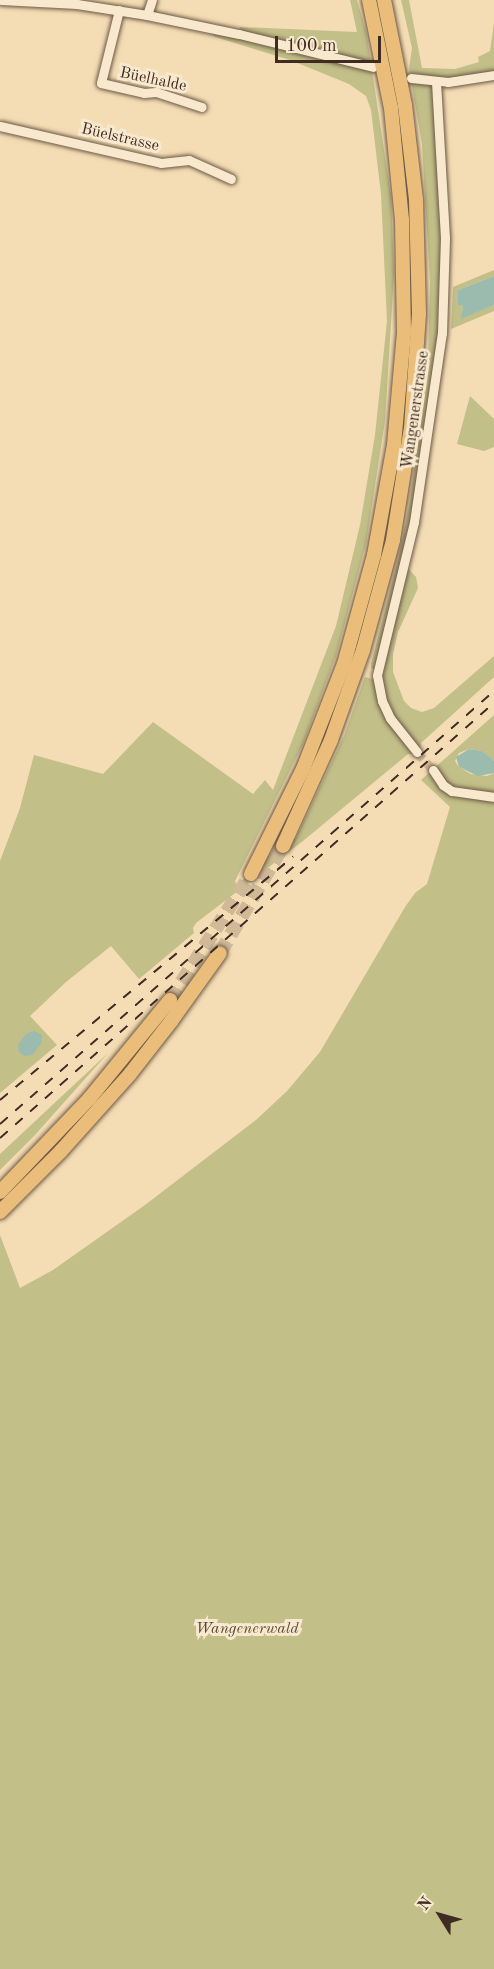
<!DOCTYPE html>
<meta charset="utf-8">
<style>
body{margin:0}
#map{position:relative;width:494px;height:1969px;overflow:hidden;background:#f4ddb4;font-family:"Old Standard TT",serif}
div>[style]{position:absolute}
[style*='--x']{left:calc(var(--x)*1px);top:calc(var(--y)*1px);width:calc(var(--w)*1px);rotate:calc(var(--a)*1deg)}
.green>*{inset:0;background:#c2bf88}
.water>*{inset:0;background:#9cbbaf}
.minor-tunnel>*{height:9px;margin-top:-4.5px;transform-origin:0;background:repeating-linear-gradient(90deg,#d0b997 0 9px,transparent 0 13.5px)}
.highway-tunnel>*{height:14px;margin-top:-7px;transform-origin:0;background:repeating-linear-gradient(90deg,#d0b997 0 14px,transparent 0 21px)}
.roads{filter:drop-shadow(0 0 2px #6c5846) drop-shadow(0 0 2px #6c5846)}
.minor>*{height:9px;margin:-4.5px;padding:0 4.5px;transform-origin:4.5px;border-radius:4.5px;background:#f8e9ce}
.highway>*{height:14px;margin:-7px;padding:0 7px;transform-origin:7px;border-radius:7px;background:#eabe7a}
.rail>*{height:2px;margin-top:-1px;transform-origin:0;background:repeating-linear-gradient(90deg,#3e2b22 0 10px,transparent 0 20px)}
span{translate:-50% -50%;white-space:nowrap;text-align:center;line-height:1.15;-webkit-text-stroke:6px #f8e9ce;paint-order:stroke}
.street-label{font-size:16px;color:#3e2b22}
.park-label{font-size:16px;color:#584936;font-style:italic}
.north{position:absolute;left:410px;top:1885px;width:60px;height:60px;-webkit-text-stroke:4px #f8e9ce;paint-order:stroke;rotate:307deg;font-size:16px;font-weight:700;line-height:24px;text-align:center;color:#3e2b22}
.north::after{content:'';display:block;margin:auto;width:21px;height:27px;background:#3e2b22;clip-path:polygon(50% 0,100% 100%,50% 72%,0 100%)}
.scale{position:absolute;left:275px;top:36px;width:106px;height:27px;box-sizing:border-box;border:3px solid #3e2b22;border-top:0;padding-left:8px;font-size:18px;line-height:21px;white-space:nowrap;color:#3e2b22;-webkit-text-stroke:4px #f8e9ce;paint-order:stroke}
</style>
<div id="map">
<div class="green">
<div style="clip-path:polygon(350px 0,357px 0,366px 31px,391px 196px,394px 274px,385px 421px,366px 544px,336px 656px,303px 744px,235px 881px,236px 884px,261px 868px,267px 857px,296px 838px,344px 736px,365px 677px,376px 680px,377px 670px,371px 668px,371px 664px,399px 556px,410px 501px,428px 363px,430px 283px,422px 144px,409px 69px,412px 48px,401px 0,409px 0,422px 68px,455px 69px,479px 62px,478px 57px,490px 51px,494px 23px,494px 75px,437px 82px,445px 283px,405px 565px,416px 577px,418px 588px,398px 632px,393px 654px,393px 672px,404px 701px,411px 708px,422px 712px,434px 708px,494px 656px,494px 677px,421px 743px,420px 749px,414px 754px,408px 754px,303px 841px,196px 923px,193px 928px,194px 933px,139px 979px,111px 946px,66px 982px,30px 1016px,57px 1045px,0 1093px,0 861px,20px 808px,34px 755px,103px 774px,153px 722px,253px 794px,265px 780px,273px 790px,336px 626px,360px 525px,375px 435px,387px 321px,381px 194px,371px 110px,366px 96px,349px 84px,290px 60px,215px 37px,210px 33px,239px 33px,240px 27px,357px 32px)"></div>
<div style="clip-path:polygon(494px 270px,494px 276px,458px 290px,458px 304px,463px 306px,462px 318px,494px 305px,494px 311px,451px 329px,453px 287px)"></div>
<div style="clip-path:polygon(470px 396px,494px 419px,494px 447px,484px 451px,457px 444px)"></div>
<div style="clip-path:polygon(494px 715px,494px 761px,482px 751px,469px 749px,459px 753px,455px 761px,459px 767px,471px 774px,487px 776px,494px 773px,494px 1969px,0 1969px,0 1235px,20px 1288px,53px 1270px,145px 1205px,256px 1120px,287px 1091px,320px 1052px,405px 907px,415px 893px,427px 884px,450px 807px,421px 780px)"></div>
<div style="clip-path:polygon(108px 1053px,35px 1135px,0 1170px,0 1154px)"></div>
</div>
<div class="water">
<div style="clip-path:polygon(494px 276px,494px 305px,461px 319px,463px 306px,458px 305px,458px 290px)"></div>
<div style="clip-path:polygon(469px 749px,482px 751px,491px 758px,494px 761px,494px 773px,478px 776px,459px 767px,456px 757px)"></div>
<div style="clip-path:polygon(35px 1031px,42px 1035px,41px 1044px,32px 1055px,24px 1056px,18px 1051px,19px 1043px,27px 1033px)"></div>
</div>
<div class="minor-tunnel">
<div style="--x:417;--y:752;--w:24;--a:48"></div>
</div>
<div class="highway-tunnel">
<div style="--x:220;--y:953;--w:124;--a:-59.5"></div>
<div style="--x:170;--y:1000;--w:150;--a:-57.3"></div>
</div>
<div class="roads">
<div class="minor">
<div style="--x:1;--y:0;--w:76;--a:3"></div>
<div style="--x:77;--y:4;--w:71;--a:8.9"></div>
<div style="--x:147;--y:15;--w:94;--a:11.7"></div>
<div style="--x:239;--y:34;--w:138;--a:13.8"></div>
<div style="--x:119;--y:10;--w:75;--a:103.9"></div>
<div style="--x:101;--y:83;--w:44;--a:13.1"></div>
<div style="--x:144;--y:93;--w:12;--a:-5"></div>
<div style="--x:156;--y:92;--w:48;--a:18.1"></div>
<div style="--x:147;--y:15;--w:16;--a:-72"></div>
<div style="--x:411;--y:78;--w:37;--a:6"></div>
<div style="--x:448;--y:82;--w:47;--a:-8.7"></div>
<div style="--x:0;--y:126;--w:165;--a:12.9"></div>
<div style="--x:161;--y:163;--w:28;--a:-6"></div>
<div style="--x:189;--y:160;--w:46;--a:24.3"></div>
<div style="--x:417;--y:752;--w:43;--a:-128.5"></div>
<div style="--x:390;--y:718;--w:19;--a:-115"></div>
<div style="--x:382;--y:701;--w:26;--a:-101"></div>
<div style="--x:377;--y:675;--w:157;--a:-76.4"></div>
<div style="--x:414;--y:522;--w:191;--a:-81.6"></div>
<div style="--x:442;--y:333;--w:95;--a:-88.2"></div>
<div style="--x:445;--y:238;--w:156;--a:-93.3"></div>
<div style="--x:433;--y:770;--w:18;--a:56"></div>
<div style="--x:443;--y:785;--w:11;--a:34"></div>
<div style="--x:452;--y:791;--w:42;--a:8.1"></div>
</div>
<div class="highway">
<div style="--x:283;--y:846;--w:116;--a:-65.6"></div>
<div style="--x:331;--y:740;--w:96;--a:-70.4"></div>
<div style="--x:363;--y:650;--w:114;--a:-74.7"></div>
<div style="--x:393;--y:540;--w:113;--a:-80.9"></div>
<div style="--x:411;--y:428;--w:114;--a:-86"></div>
<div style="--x:419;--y:314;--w:114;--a:-91.5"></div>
<div style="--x:416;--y:200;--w:96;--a:-96.6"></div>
<div style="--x:405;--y:105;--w:107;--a:-101.3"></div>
<div style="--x:251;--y:874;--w:117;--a:-63.7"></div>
<div style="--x:303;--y:769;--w:113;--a:-68.7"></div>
<div style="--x:344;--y:664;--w:113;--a:-74.6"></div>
<div style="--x:374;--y:555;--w:112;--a:-79.7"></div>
<div style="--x:394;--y:445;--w:112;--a:-84.9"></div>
<div style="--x:404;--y:333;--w:113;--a:-91"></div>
<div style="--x:402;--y:220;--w:113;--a:-95.6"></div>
<div style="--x:391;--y:108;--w:110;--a:-101.5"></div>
<div style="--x:0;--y:1192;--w:129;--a:-46.3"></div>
<div style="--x:89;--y:1099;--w:128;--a:-50.7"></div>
<div style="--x:0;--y:1212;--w:86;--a:-45"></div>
<div style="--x:61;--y:1151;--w:103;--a:-48.1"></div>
<div style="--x:130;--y:1074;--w:68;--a:-52.1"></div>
<div style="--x:172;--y:1020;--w:82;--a:-54.4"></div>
</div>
</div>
<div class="rail">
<div style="--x:0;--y:1100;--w:381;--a:-39.7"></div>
<div style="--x:0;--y:1124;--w:657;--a:-41.24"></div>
<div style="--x:0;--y:1138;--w:658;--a:-41.37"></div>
</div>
<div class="street-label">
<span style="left:153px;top:80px;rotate:12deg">Büelhalde</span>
<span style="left:120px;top:138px;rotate:13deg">Büelstrasse</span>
<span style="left:416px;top:410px;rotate:-82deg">Wangenerstrasse</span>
</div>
<div class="park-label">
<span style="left:247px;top:1629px">Wangenerwald</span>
</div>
<div class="north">N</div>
<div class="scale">100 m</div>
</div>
